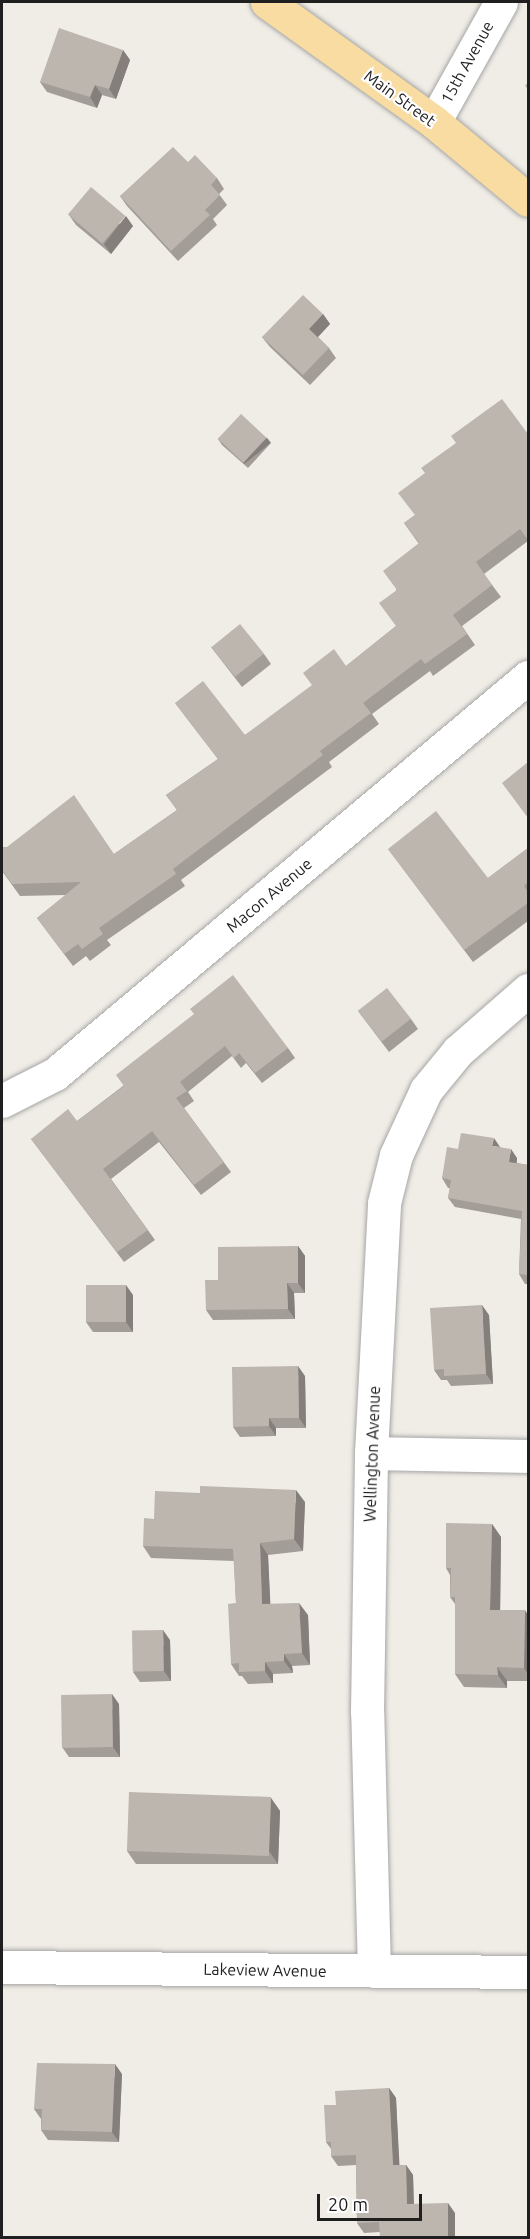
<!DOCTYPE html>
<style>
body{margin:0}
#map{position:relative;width:530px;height:2239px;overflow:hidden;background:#f0ede6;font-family:Ubuntu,sans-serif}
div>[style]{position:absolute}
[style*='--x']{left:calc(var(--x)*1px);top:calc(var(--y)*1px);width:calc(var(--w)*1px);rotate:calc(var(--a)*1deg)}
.roads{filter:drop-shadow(0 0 2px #a6a6a6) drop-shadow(0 0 2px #a6a6a6)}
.minor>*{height:33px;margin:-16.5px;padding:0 16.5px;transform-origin:16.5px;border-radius:16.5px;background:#fff}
.primary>*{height:33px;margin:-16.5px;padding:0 16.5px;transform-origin:16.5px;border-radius:16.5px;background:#f8dca2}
.wall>*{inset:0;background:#a29d96}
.shaded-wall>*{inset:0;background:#847f7a;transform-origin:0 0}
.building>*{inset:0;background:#bcb6af;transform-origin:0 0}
span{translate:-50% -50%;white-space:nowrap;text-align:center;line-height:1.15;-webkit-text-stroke:4.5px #fff;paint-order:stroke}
.street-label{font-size:16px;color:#1f1f1f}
.frame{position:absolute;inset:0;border:3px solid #1f1f1f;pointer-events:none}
.scale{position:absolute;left:317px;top:2194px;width:105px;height:27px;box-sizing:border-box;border:3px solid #1f1f1f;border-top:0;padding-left:8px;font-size:18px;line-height:21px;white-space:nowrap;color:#1f1f1f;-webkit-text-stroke:4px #fff;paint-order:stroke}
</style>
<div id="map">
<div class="roads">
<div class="minor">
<div style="--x:434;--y:122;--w:137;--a:-60.8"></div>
<div style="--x:2;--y:1101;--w:59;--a:-27"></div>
<div style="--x:55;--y:1074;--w:618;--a:-40.01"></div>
<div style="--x:371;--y:1453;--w:157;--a:1.1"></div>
<div style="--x:2;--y:1967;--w:526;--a:0.54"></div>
<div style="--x:374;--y:1971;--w:259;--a:-91.5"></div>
<div style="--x:367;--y:1712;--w:259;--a:-89.1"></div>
<div style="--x:371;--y:1453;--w:250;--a:-87"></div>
<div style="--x:384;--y:1203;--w:49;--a:-76"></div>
<div style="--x:396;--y:1155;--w:72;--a:-65.2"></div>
<div style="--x:426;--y:1090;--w:50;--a:-50.6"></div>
<div style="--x:458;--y:1051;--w:93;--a:-41.1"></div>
</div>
<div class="primary">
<div style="--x:267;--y:2;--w:206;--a:35.7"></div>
<div style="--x:434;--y:122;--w:122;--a:39.7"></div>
</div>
</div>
<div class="wall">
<div style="clip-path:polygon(123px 50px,130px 60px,116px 99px,102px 95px,97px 108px,47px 92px,40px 82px)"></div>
<div style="clip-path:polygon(188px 162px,217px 178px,224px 189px,219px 194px,227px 205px,213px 219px,217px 225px,178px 261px,127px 206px,120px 196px)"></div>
<div style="clip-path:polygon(69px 215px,133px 226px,111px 254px,76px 225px)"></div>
<div style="clip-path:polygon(323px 314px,330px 324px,318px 337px,329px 348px,336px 358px,310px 385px,270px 347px,262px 337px)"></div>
<div style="clip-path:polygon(528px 434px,528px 542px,528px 541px,484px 574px,501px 597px,462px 626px,475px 645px,433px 676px,430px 671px,372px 714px,379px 724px,329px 762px,332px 767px,181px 880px,185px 886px,107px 940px,111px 945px,90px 961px,86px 956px,73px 966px,37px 918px,66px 895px,20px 896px,2px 871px,7px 847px,114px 854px,177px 810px,166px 795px,218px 759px,175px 703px,245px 735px,346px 666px,396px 626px,396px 590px,419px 544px,404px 523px)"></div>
<div style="clip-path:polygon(267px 438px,271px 443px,248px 468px,222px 445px,218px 439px)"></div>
<div style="clip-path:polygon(211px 647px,264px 654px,271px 664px,242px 687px)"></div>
<div style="clip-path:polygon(528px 848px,528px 921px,473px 962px,388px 849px,488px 878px)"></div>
<div style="clip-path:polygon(358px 1011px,411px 1019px,418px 1029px,389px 1052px)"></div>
<div style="clip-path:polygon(194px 1015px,288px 1048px,295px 1058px,262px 1083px,246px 1063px,241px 1068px,232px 1056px,188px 1092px,194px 1101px,184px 1108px,231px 1172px,201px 1195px,159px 1142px,111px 1179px,155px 1240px,124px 1262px,31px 1139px,77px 1121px,123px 1086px)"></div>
<div style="clip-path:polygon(500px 1147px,517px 1158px,517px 1163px,528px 1165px,528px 1284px,525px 1284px,519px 1274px,521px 1219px,455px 1207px,448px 1198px,450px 1188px,448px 1188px,442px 1178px,458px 1149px)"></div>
<div style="clip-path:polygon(298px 1246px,305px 1256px,305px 1293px,294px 1293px,295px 1319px,213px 1320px,206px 1310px,218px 1280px)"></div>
<div style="clip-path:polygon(133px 1295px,133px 1332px,93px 1332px,86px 1322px)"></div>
<div style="clip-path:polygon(489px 1315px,493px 1384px,451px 1386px,447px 1380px,441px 1380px,434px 1370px)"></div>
<div style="clip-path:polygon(305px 1376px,306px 1428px,276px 1428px,276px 1436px,240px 1437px,233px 1427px)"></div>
<div style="clip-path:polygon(305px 1502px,303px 1551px,268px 1555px,270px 1604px,308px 1615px,310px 1665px,292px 1666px,293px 1673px,273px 1674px,273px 1683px,248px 1684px,242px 1676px,239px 1676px,231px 1664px,236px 1603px,234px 1561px,151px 1558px,143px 1546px,154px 1519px)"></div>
<div style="clip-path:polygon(492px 1524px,501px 1537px,500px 1610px,528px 1615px,528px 1681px,507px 1681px,507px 1688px,464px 1687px,455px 1674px,455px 1604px,450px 1597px,450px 1575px,446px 1568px)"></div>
<div style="clip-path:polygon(170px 1640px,171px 1681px,140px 1682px,133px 1672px)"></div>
<div style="clip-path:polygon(119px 1704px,120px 1757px,69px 1757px,62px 1747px)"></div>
<div style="clip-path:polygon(271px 1798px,280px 1811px,278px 1864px,136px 1864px,127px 1851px)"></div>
<div style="clip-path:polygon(122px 2074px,119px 2142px,48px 2140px,41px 2130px,41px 2119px,34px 2109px)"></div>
<div style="clip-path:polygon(389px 2088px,396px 2098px,399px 2165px,406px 2165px,413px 2175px,414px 2204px,455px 2213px,380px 2232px,364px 2233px,357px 2223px,356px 2165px,338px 2166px,331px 2156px,331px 2149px,326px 2142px,336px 2105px)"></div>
</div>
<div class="shaded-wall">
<div style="clip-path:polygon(123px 50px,130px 60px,116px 99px,109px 89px)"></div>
<div style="clip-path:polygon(95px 85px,102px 95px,97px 108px,90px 97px)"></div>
<div style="clip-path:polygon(126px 216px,133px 226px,111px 254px,104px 244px)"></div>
<div style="clip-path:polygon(323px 314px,330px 324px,316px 339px,309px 329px)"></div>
<div style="left:267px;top:438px;width:6px;height:34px;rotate:51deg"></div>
<div style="clip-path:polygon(494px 1138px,500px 1147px,492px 1146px)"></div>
<div style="clip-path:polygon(511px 1149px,517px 1158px,515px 1171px,509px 1162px)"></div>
<div style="clip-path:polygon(298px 1246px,305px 1256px,305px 1293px,298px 1283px)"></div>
<div style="clip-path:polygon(287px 1283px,294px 1293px,295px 1319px,288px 1309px)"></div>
<div style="clip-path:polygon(126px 1285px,133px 1295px,133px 1332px,126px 1322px)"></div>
<div style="clip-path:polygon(482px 1305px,489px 1315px,493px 1384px,486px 1374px)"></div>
<div style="clip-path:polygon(298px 1366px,305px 1376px,306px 1428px,299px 1418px)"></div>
<div style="clip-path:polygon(269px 1418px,276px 1428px,276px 1436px,269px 1426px)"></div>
<div style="clip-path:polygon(296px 1490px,305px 1502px,303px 1551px,294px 1539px)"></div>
<div style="clip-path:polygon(492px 1524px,501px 1537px,500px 1623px,490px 1610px)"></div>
<div style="clip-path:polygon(260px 1543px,268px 1555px,271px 1616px,262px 1604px)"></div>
<div style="clip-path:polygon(299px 1603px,308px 1615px,310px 1665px,302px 1653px)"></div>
<div style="clip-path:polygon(525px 1610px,528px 1615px,528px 1674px,524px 1668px)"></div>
<div style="clip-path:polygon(163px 1630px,170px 1640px,171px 1681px,164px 1671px)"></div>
<div style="clip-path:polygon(284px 1654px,292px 1666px,293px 1673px,284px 1661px)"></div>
<div style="clip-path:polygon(265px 1662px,273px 1674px,273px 1683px,265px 1671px)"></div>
<div style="clip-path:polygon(497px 1667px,507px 1681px,507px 1688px,498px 1675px)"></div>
<div style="clip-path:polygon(112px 1694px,119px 1704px,120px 1757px,113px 1747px)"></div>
<div style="clip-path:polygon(271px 1798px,280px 1811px,278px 1864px,269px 1851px)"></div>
<div style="clip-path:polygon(115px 2064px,122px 2074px,119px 2142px,112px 2132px)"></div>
<div style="clip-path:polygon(389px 2088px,396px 2098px,400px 2175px,393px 2165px)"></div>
<div style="clip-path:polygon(406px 2165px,413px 2175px,414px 2214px,407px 2204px)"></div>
<div style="clip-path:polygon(448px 2203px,455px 2213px,455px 2238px,448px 2238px)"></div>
</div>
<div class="building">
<div style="clip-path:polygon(59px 28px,123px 50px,109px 89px,95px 85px,90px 97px,40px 82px)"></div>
<div style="clip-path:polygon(528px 82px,528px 89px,525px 86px)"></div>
<div style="clip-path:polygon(173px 147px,188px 162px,195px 155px,217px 178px,211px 185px,220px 195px,205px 210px,210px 215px,171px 251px,120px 196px)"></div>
<div style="left:91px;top:187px;width:45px;height:36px;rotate:40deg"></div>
<div style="clip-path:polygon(303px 295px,323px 314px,309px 329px,329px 348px,303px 375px,262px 337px)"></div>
<div style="clip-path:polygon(502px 399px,528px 434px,528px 540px,520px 529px,476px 562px,492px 585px,453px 615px,467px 634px,425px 664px,421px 659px,363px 703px,371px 713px,320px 751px,323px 755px,173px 869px,176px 874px,99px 928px,103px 934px,82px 949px,78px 944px,64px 954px,37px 918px,81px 882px,12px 884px,2px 870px,2px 847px,7px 847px,74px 795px,114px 854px,177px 810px,166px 795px,218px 759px,175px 703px,203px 681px,245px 735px,312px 685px,303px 673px,334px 649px,346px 666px,396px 626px,379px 603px,397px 590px,383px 571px,419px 543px,404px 523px,415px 515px,398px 493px,425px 473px,421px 468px,456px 443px,451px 436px)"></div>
<div style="left:241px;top:414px;width:35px;height:34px;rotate:43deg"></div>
<div style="left:240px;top:624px;width:38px;height:37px;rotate:51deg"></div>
<div style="clip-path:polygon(528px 762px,528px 818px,502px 783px)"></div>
<div style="clip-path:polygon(436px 811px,488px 878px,528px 848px,528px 882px,524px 886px,528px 892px,528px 903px,464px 950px,388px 849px)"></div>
<div style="clip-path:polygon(233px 975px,288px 1048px,255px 1073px,239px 1053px,234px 1058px,225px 1046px,180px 1082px,187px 1091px,176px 1098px,224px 1162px,194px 1185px,152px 1131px,103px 1169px,148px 1230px,117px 1252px,31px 1139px,68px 1109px,77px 1121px,124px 1086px,116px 1075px,194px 1014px,190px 1009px)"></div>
<div style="left:387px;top:988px;width:39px;height:37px;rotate:52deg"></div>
<div style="clip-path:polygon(461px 1133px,494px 1138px,492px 1146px,511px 1149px,509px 1162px,528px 1165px,528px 1275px,519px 1274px,522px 1211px,448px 1198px,451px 1180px,442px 1178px,447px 1147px,458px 1149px)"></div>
<div style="clip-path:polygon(298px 1246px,298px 1283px,287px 1283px,288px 1309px,206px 1310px,205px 1280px,218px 1280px,218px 1247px)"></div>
<div style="left:86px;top:1285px;width:40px;height:37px"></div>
<div style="clip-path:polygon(482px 1305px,486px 1374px,444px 1376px,444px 1369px,434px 1370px,430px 1308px)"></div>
<div style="clip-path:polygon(298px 1366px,299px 1418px,269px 1418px,269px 1426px,233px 1427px,232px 1367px)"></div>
<div style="clip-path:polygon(200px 1486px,296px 1490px,294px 1539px,260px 1543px,262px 1604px,299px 1603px,302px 1653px,284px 1654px,284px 1661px,265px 1662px,265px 1671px,239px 1672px,239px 1663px,231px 1664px,228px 1604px,236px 1603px,233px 1549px,143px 1546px,144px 1518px,154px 1519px,155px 1491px,200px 1493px)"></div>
<div style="clip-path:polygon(446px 1523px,492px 1524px,490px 1610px,525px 1610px,524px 1668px,497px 1667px,498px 1675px,455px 1674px,455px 1597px,450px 1597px,451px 1568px,446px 1568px)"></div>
<div style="left:163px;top:1630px;width:41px;height:31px;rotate:89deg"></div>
<div style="left:112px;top:1694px;width:53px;height:51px;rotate:89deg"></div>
<div style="left:129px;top:1792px;width:142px;height:59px;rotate:2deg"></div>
<div style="clip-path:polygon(37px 2063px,115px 2064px,112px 2132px,41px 2130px,42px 2109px,34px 2109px)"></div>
<div style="clip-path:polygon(389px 2088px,393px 2165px,406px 2165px,407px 2204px,448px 2203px,448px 2238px,380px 2238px,379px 2222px,357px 2223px,356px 2155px,331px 2156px,331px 2142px,326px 2142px,324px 2105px,336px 2105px,335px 2091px)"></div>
</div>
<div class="street-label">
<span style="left:467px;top:62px;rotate:-61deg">15th Avenue</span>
<span style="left:400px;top:98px;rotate:36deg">Main Street</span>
<span style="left:269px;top:895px;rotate:-40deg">Macon Avenue</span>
<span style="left:372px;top:1454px;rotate:-88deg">Wellington Avenue</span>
<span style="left:265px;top:1970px;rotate:1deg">Lakeview Avenue</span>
</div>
<div class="frame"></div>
<div class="scale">20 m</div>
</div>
